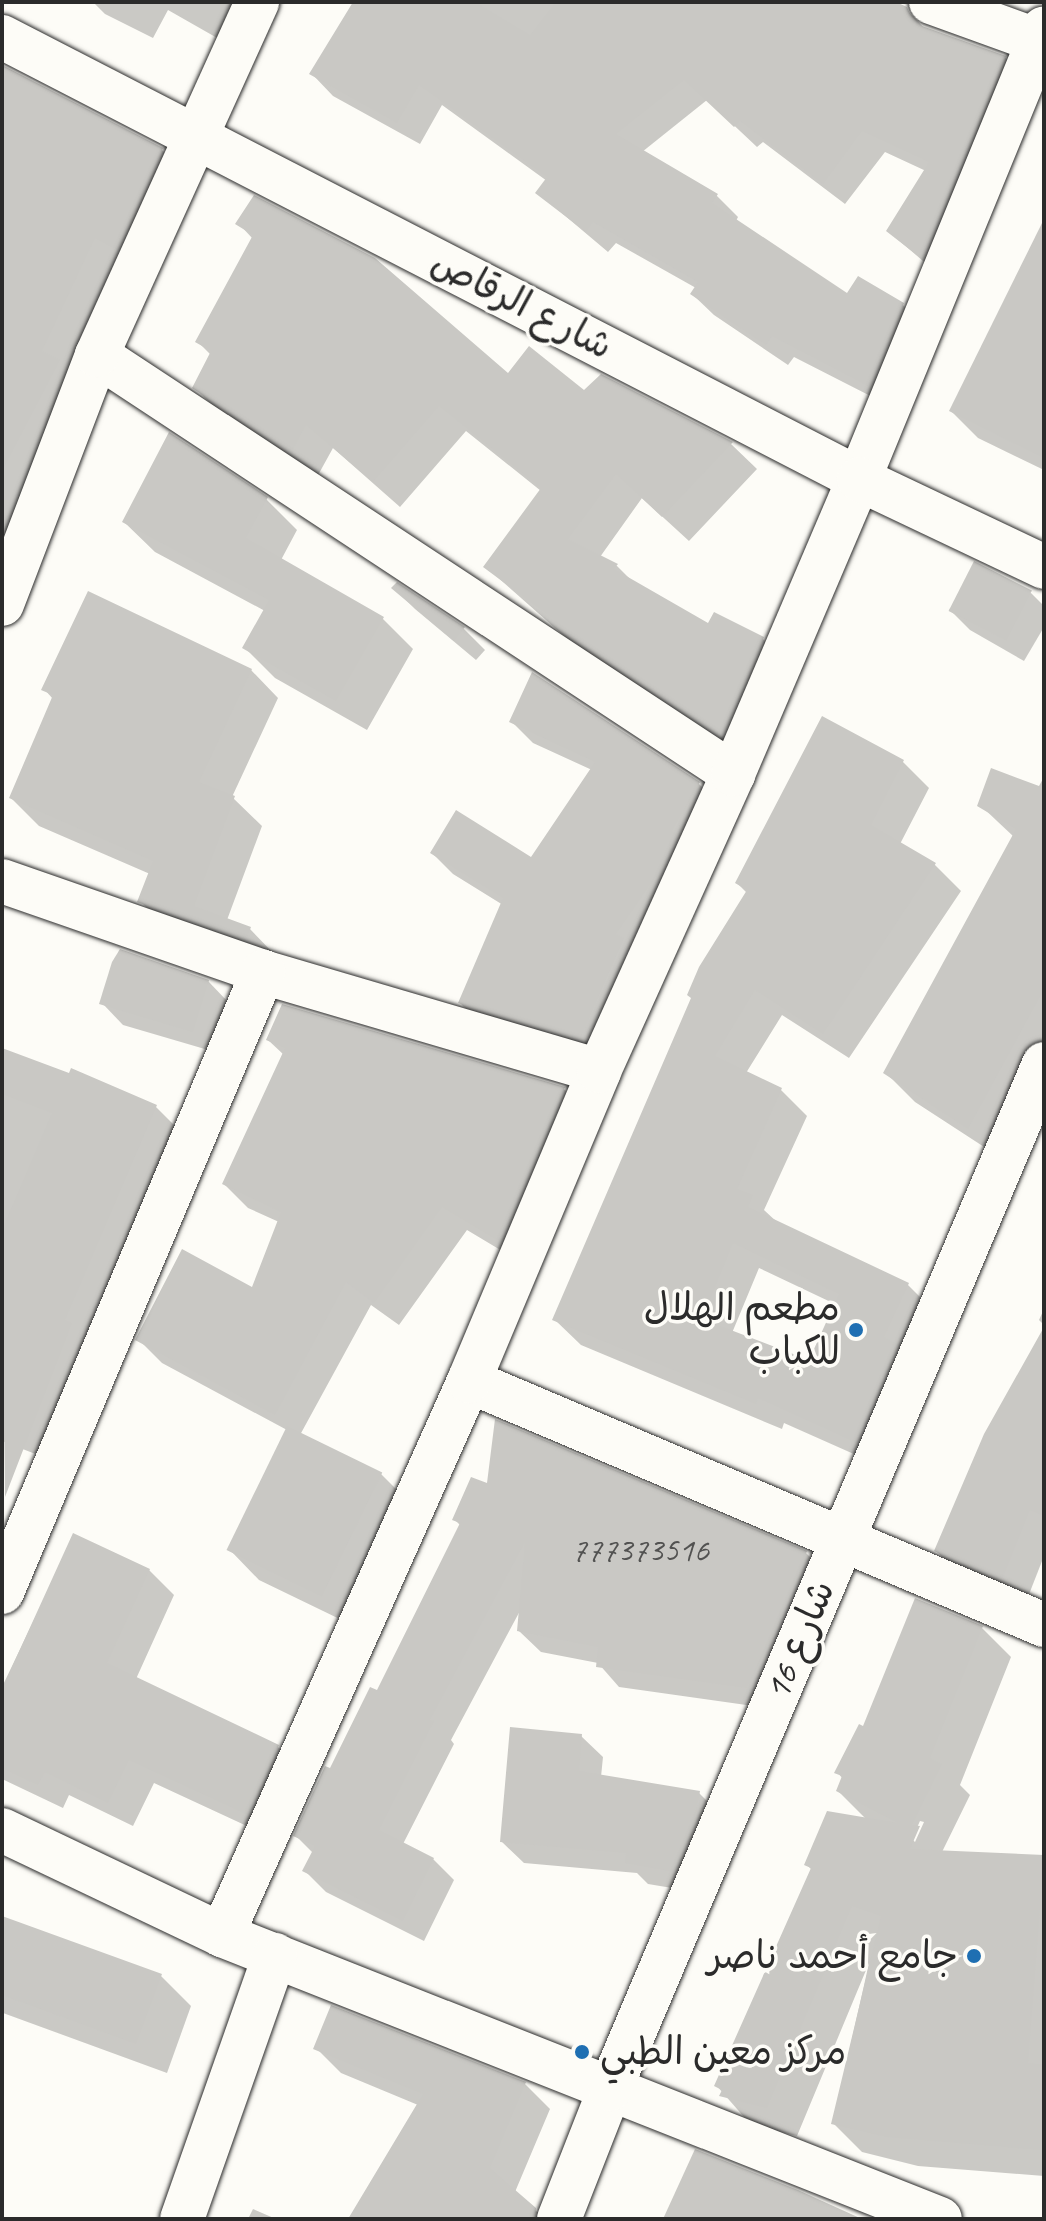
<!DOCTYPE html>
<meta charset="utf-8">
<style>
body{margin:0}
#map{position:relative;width:1046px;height:2221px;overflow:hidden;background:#fdfcf7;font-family:Caveat,"Playpen Sans Arabic",sans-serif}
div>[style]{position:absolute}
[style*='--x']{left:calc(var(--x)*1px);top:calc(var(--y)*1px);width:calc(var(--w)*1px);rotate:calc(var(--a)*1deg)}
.shadow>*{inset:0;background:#0003}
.building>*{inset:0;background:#c9c8c4;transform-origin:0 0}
.roads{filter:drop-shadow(0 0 2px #2b2b2b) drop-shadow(0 0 2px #2b2b2b)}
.street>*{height:44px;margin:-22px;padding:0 22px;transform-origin:22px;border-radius:22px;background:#fdfcf7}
.secondary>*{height:44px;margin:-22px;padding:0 22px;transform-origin:22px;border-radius:22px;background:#fdfcf7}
.dots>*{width:22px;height:22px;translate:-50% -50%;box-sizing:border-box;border:4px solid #fdfcf7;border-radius:50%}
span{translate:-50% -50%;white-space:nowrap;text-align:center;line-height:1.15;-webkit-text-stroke:7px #fdfcf7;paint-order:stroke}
.number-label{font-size:34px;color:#525251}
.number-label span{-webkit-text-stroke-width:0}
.street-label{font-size:38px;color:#2b2b2b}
.poi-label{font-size:38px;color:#2b2b2b}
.right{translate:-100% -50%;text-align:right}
.left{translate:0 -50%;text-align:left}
.frame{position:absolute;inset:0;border:4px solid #2b2b2b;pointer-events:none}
</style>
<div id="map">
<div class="shadow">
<div style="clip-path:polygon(93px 2px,267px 2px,240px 51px,168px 10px,153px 38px,105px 14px)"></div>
<div style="clip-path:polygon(355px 2px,892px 2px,906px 9px,925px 29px,1005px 57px,1026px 79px,944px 279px,888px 231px,926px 171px,885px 152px,845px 204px,763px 142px,757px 147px,707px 100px,642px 152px,716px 195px,738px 217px,736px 221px,848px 296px,903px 305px,925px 327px,892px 407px,794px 357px,788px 365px,714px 315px,692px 294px,696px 288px,616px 243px,608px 252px,538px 193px,547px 181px,442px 105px,420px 144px,333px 96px,312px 74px)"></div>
<div style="clip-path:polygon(2px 70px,162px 150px,191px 179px,2px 545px)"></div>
<div style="clip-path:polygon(238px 223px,508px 376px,584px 393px,731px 444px,757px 469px,689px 541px,642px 498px,600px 557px,617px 566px,634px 583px,709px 625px,763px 639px,789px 664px,748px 761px,581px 651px,486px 567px,541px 491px,466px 431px,400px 507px,333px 448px,317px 477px,220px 413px,194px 387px,211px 355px,198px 342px,253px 239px)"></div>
<div style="clip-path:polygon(1044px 257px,1044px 470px,978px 438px,951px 411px)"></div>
<div style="clip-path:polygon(266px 499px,297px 530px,281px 560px,383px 619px,413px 649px,367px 730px,275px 678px,244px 647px,265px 611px,155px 552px,124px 522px)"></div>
<div style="clip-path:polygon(397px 585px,464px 629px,485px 650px,476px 660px,415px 609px,394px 588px)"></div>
<div style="clip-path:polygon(1031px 593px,1044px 606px,1044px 627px,1024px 661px,970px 630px,949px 609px)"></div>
<div style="clip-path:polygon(251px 670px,278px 698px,232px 797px,262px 826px,227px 920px,250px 929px,277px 957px,168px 929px,140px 901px,150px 874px,39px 826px,11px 798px,53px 699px,44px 689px)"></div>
<div style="clip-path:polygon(533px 675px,699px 784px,720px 805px,602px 1060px,481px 1024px,460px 1003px,503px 905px,453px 874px,432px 853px,532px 859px,592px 770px,533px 743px,512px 722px)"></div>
<div style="clip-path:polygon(evenodd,822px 719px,903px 762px,929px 788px,900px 844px,935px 865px,961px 891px,849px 1058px,782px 1015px,746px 1073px,781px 1090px,807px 1116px,764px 1210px,778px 1223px,908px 1285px,934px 1311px,883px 1467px,784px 1423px,782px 1429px,581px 1345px,555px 1320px,747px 893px,737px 883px,822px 719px,759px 1268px,837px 1305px,810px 1363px,732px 1333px,759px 1268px)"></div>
<div style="clip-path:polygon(1044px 790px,1044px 1071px,998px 1156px,915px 1102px,886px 1073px,1014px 837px,980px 805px)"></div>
<div style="clip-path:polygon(208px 981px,229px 1003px,215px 1052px,123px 1025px,102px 1003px)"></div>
<div style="clip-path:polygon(268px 1040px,564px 1089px,588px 1113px,522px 1263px,467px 1230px,399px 1325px,371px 1305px,300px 1435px,381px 1474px,411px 1504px,352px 1625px,259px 1580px,229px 1549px,287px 1430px,162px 1363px,138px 1339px,253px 1289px,279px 1222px,248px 1208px,224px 1184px,284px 1055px)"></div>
<div style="clip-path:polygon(2px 1050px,156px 1107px,183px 1134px,56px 1462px,2px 1441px)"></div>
<div style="clip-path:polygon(1044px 1309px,1044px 1325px,1039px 1320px)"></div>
<div style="clip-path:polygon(1044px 1331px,1044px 1556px,1026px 1602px,960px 1574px,936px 1551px)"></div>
<div style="clip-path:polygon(489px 1486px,806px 1553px,827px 1574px,768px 1708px,619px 1687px,598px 1663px,541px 1652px,519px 1631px,521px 1609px,451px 1740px,454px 1744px,403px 1844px,433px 1859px,454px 1880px,424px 1941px,326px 1892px,305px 1871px,313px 1853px,296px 1836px,377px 1693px,461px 1526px,454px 1519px)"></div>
<div style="clip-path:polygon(74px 1536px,149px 1570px,174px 1595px,136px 1679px,278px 1747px,303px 1771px,273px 1838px,154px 1783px,133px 1826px,69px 1795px,63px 1808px,2px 1779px,2px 1687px)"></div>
<div style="clip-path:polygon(evenodd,916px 1600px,982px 1628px,1011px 1657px,960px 1785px,970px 1795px,942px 1852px,1044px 1857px,1044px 2176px,918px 2166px,862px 2152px,833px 2123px,869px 1963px,797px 2136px,751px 2125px,716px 2085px,812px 1870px,807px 1865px,867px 1820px,838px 1791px,843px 1779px,837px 1772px,864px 1729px,916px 1600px,920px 1821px,924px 1822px,915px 1842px,912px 1839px,920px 1821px)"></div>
<div style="clip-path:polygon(581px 1736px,603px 1757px,601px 1777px,699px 1793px,720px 1814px,696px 1892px,648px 1884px,637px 1873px,524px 1863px,502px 1842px)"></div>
<div style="clip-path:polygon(2px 1918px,161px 1976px,191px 2006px,167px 2073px,3px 2013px)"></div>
<div style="clip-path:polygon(316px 2048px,525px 2084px,550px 2109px,515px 2192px,545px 2219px,351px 2219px,418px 2105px,341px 2073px)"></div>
<div style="clip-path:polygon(253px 2209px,276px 2219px,248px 2219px)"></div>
</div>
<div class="building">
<div style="clip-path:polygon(353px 2px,475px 2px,530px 35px,556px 2px,896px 2px,907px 7px,912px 19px,922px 26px,1006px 56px,922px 259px,886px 231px,929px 162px,862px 131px,823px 184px,740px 121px,734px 127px,684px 80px,616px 134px,718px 194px,712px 203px,847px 293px,858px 276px,904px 303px,870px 387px,772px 336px,766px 345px,690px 294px,698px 282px,593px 222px,586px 232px,535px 193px,547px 177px,419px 85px,397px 123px,309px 74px)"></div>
<div style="clip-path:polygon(2px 65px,163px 148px,117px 250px,95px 238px,42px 351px,60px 360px,2px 471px)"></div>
<div style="clip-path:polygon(254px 195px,375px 258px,508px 373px,529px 346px,584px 390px,601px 374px,733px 442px,662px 517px,616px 474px,568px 539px,618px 564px,614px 569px,708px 623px,714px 612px,764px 637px,722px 737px,553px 625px,555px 620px,483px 567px,541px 488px,439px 406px,373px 482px,306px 425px,291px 453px,192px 388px,211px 351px,195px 342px,253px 235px,235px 224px)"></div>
<div style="clip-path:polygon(1044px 219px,1044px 458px,949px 411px)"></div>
<div style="clip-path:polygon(169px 432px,268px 497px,246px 538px,384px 617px,336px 701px,242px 648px,269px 600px,122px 522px)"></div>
<div style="left:974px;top:561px;width:65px;height:56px;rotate:27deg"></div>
<div style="clip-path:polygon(397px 582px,465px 627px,454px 641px,391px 588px)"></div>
<div style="clip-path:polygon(88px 591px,252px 669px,199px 782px,235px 796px,194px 906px,251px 927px,246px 940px,137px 902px,153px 861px,9px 798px,53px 695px,41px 690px)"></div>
<div style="clip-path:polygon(532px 672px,700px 782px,672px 831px,678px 835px,667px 860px,616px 934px,624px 938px,580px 1039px,458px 1003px,503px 898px,430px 853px,456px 810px,531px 857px,595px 762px,509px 722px)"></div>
<div style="clip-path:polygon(evenodd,822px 716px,904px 760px,871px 825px,936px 863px,823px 1034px,755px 990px,715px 1056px,782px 1088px,737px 1189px,753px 1195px,748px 1207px,909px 1283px,884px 1337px,898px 1344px,857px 1443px,758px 1398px,756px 1404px,552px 1320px,691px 998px,687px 995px,699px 967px,747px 890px,735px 883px,822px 716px,733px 1243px,839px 1294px,809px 1360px,702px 1319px,733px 1243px)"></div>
<div style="clip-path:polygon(991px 768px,1039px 786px,1044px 777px,1044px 989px,968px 1129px,883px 1073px,1016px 829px,977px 806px)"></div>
<div style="clip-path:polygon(120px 949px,209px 980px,193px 1032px,99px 1004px,112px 962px)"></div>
<div style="clip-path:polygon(282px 1004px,565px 1087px,510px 1219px,497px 1240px,442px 1207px,374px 1303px,346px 1282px,275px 1415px,135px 1340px,182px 1249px,252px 1287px,281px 1212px,222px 1184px,285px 1048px,266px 1040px)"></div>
<div style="clip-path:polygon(2px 1048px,69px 1073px,71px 1068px,157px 1105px,65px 1320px,72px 1323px,5px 1497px,2px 1230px,52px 1113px,2px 1094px)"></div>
<div style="clip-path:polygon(1044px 1327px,1044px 1516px,1030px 1510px,1002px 1580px,934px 1551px,984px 1434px)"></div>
<div style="clip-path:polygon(495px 1419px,807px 1551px,772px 1638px,747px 1688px,596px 1667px,598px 1647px,517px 1631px,525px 1542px,430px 1720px,434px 1721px,379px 1830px,434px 1858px,403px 1921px,302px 1871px,315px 1846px,293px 1836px,325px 1766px,330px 1768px,370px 1687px,377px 1690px,460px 1523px,452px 1520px,471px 1477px,487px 1483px)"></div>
<div style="left:287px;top:1426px;width:106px;height:138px;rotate:26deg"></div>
<div style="clip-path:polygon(73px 1533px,150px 1569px,107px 1663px,279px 1745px,248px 1815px,129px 1760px,108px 1803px,45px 1772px,38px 1785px,2px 1768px,2px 1689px)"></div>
<div style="clip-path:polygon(915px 1598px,983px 1626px,930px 1758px,942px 1764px,912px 1825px,920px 1826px,910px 1849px,1044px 1855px,1028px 2063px,1044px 2065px,1041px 2150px,887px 2137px,831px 2124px,881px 1916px,852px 1906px,767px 2108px,719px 2096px,722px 2090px,714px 2086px,811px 1868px,804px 1865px,827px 1811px,898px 1823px,836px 1791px,842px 1776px,834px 1773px,859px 1724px,863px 1726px)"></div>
<div style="clip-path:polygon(510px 1727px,582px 1734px,579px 1771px,700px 1791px,693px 1828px,675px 1872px,625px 1863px,626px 1853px,500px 1842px)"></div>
<div style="clip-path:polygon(2px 1916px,162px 1974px,136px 2044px,2px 1995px)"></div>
<div style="clip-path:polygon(331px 2005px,526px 2082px,490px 2168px,536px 2208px,535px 2219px,348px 2219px,423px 2094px,313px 2049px)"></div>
<div style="clip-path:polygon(695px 2149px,798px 2190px,862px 2219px,663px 2219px)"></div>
</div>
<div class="roads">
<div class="street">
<div style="--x:931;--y:2;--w:120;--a:19.9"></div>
<div style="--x:97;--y:355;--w:762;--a:33.38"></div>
<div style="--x:2;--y:604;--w:267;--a:-69.1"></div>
<div style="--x:97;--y:355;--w:388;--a:-65.6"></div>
<div style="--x:2;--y:881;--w:276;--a:19.2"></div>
<div style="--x:263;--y:972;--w:350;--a:16.4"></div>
<div style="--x:469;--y:1381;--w:625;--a:22.99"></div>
<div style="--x:2;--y:1592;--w:673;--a:-67.17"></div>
<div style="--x:2;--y:1830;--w:244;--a:25.5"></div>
<div style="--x:222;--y:1935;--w:772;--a:21.58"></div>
<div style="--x:222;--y:1935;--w:607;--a:-65.97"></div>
<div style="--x:469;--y:1381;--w:336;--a:-67.2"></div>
<div style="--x:599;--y:1071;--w:326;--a:-65.7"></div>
<div style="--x:733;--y:774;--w:321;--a:-66.9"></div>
<div style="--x:859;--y:479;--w:487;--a:-67.7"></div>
<div style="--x:182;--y:2219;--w:280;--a:-70.6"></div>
<div style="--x:559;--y:2219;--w:140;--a:-68.6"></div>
<div style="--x:610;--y:2089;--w:1113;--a:-67.05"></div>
</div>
<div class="secondary">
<div style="--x:2;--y:37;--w:964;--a:27.28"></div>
<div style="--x:859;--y:479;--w:205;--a:25.4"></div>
</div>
</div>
<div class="dots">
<div style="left:856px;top:1330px;background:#1f6fb2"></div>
<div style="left:974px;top:1956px;background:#1f6fb2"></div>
<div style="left:582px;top:2052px;background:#1f6fb2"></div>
</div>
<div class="number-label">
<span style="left:640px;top:1550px">777373516</span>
</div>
<div class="street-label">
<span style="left:522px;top:304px;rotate:27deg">شارع الرقاص</span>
<span style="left:799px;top:1640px;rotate:-67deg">شارع 16</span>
</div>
<div class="poi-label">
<span class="right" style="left:840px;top:1330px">مطعم الهلال<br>للكباب</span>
<span class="right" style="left:958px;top:1956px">جامع أحمد ناصر</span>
<span class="left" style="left:600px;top:2052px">مركز معين الطبي</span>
</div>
<div class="frame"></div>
</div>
